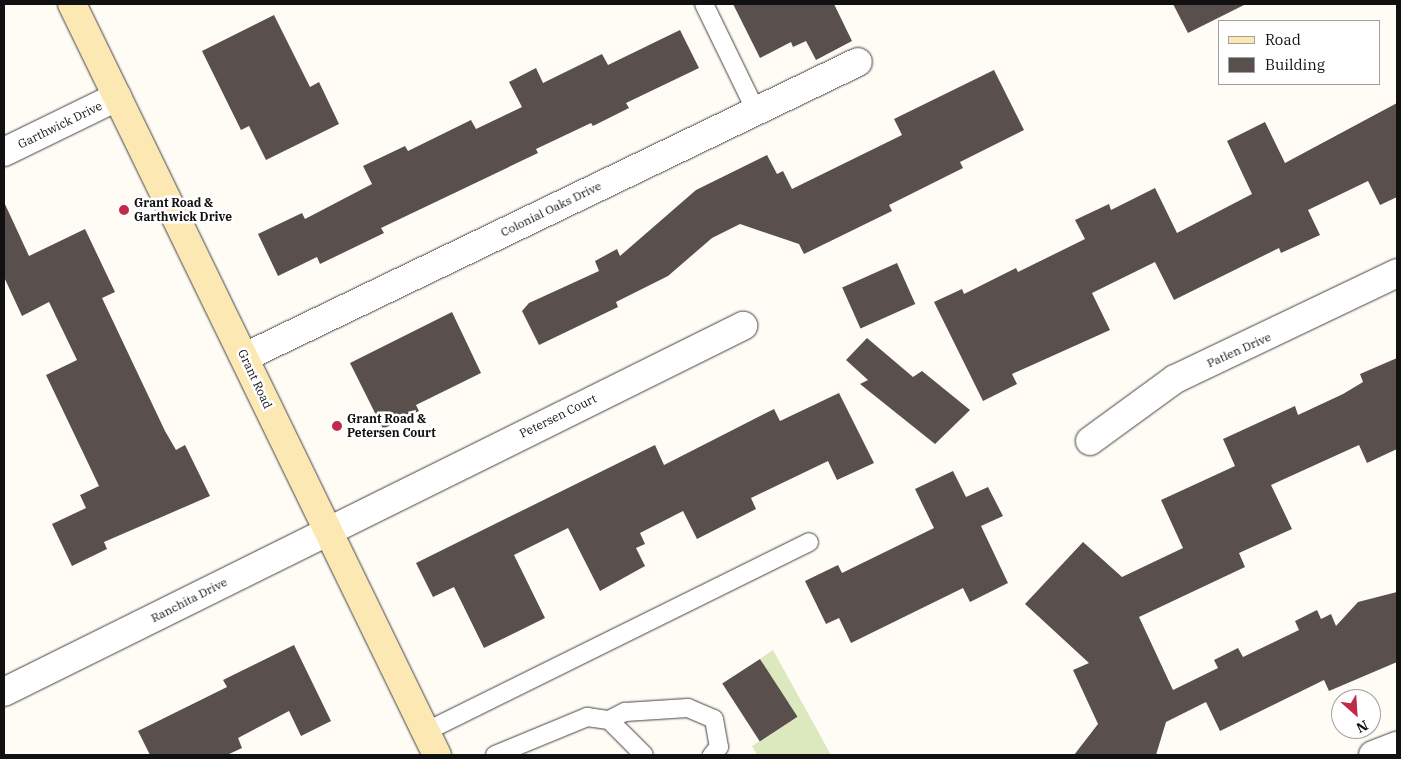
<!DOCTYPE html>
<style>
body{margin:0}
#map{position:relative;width:1401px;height:759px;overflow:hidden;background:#fffbf5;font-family:"IBM Plex Serif",serif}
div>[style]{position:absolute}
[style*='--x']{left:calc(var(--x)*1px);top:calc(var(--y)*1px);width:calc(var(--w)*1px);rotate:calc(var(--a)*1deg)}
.green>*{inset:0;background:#dce9be}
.building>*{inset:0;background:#59504d;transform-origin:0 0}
.roads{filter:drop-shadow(0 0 1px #444) drop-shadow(0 0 1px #444)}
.lane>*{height:18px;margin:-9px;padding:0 9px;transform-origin:9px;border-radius:9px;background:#fff}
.street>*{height:28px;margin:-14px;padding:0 14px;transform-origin:14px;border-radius:14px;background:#fff}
.secondary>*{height:28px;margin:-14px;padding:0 14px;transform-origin:14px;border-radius:14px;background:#fce8b2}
.dots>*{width:14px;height:14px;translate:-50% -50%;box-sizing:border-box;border:2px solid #fff;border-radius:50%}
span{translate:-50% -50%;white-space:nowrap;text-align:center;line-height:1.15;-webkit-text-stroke:5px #fff;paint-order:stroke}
.street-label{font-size:12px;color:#111}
.poi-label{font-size:12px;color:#111;font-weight:700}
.left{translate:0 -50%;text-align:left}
.frame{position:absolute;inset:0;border:5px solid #111;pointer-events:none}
.legend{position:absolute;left:1218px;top:20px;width:162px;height:65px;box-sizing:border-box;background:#fff;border:1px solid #a0a0a0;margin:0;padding:6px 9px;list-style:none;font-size:15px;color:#111}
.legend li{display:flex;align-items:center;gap:10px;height:25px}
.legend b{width:25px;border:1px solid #a0a0a0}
.north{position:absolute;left:1331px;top:689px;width:50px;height:50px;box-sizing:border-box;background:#fff;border:1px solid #a0a0a0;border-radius:50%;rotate:154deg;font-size:14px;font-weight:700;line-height:20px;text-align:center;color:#111}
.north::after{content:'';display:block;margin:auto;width:18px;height:22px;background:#be2b4b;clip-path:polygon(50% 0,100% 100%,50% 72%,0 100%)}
</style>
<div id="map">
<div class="green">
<div style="clip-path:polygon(773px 650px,831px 755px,757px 755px,752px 746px,798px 717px,789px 703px,783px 707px,777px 685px,760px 659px)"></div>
</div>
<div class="building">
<div style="clip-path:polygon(733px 4px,834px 4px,852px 41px,816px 60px,806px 41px,793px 47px,791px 42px,760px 58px)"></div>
<div style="clip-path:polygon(1173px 4px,1246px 4px,1188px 33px)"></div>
<div style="clip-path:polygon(274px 15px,310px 87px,319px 82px,339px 124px,266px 160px,249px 126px,241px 130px,202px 51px)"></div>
<div style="clip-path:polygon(680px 30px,699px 68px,626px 103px,629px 108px,593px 126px,591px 123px,536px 149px,538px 153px,381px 228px,384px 233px,320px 264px,317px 257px,278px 276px,258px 234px,302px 213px,305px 219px,372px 184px,363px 166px,405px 146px,408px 151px,471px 120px,476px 129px,522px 107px,509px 82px,536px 68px,543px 83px,602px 54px,608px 65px)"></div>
<div style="clip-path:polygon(994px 70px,1024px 130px,960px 162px,963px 168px,889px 205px,892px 211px,804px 254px,799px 244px,740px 224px,712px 238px,668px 276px,616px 302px,618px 307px,539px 345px,522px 311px,529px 303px,599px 271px,595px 261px,617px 249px,620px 256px,696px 190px,767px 155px,777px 174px,783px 171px,792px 189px,902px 135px,894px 119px)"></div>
<div style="clip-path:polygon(1397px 103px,1397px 197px,1380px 205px,1368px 181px,1308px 210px,1320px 235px,1281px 253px,1279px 248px,1174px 300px,1155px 262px,1092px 293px,1110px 330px,1012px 374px,1017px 384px,983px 401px,934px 302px,962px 289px,964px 294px,1016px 268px,1018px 272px,1085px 239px,1075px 220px,1109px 204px,1111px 210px,1155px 188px,1177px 233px,1252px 194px,1227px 141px,1265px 122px,1285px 163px)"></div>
<div style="clip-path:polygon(4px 202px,29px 256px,85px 229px,115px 292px,102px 298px,165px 431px,176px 450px,185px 445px,210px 496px,104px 542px,107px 549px,72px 566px,52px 524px,86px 508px,80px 495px,99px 486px,46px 375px,77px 360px,49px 302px,22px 316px,4px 277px)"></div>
<div style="left:897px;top:263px;width:45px;height:60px;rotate:66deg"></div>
<div style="clip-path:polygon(452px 312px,481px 373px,416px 405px,419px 411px,383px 429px,350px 363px)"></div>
<div style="clip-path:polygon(867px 338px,913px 377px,922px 371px,970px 410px,935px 444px,860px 384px,868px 380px,846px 360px)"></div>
<div style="clip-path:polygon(1397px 358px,1397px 449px,1367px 463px,1359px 445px,1271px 485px,1292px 529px,1239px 553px,1245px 567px,1139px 617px,1173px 690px,1218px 668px,1214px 660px,1238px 648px,1243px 657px,1299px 630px,1295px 621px,1317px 610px,1321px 619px,1331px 614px,1336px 626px,1358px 602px,1397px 592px,1397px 662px,1329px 691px,1324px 680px,1220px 731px,1206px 702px,1166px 722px,1156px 755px,1074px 755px,1098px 724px,1073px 670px,1089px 663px,1025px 604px,1083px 542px,1122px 577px,1183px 548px,1161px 500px,1235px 466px,1223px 439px,1295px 406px,1298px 415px,1343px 394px,1363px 382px,1360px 374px)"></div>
<div style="clip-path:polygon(839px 393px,874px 463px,837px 480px,828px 461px,751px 498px,756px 509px,697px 539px,683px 511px,640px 533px,645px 544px,636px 548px,645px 566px,600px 591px,568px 528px,514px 555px,545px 618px,484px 648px,454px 587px,433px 597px,416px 563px,655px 445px,664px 465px,774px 409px,780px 421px)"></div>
<div style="clip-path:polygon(953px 471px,966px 497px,988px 487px,1003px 516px,981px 526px,1008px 583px,970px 602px,963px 588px,851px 643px,839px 618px,826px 624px,805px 581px,838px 565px,842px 573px,934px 528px,915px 489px)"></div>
<div style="clip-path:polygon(294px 645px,331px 721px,301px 736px,289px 711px,238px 738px,242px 748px,227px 755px,150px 755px,138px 731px,227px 687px,223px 680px)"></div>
<div style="left:760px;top:659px;width:69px;height:45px;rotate:57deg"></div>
</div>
<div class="roads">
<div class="lane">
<div style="--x:704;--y:4;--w:119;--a:64.1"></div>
<div style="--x:609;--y:720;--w:49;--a:45"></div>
<div style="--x:427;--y:731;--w:426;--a:-26.3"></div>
<div style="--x:495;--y:755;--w:100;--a:-22.4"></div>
<div style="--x:587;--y:717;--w:22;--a:8"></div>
<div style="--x:609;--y:720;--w:18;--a:-27"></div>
<div style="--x:625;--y:712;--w:63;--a:-3.6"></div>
<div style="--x:688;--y:708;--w:28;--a:23"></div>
<div style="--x:714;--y:719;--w:28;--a:80"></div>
<div style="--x:719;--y:747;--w:11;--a:131"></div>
</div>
<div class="street">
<div style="--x:4;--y:152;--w:126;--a:-26"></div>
<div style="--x:245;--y:357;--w:680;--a:-25.7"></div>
<div style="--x:1090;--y:441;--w:105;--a:-36.1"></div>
<div style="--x:1175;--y:379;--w:246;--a:-25.5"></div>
<div style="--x:4;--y:692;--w:825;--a:-26.35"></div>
<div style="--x:1373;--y:755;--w:26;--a:-21"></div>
</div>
<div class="secondary">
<div style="--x:72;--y:4;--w:835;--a:64.08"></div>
</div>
</div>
<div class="dots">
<div style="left:124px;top:210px;background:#be2b4b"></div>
<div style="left:337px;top:426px;background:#be2b4b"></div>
</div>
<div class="street-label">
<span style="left:60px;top:125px;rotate:-26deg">Garthwick Drive</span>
<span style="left:551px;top:209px;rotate:-26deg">Colonial Oaks Drive</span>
<span style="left:1239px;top:350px;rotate:-24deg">Patlen Drive</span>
<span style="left:255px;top:379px;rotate:65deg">Grant Road</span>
<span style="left:558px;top:416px;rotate:-26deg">Petersen Court</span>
<span style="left:189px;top:600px;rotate:-27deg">Ranchita Drive</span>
</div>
<div class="poi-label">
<span class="left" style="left:134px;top:210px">Grant Road &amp;<br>Garthwick Drive</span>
<span class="left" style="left:347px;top:426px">Grant Road &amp;<br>Petersen Court</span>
</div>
<div class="frame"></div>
<ul class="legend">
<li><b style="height:6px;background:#fce8b2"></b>Road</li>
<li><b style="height:14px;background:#59504d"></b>Building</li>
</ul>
<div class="north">N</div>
</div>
